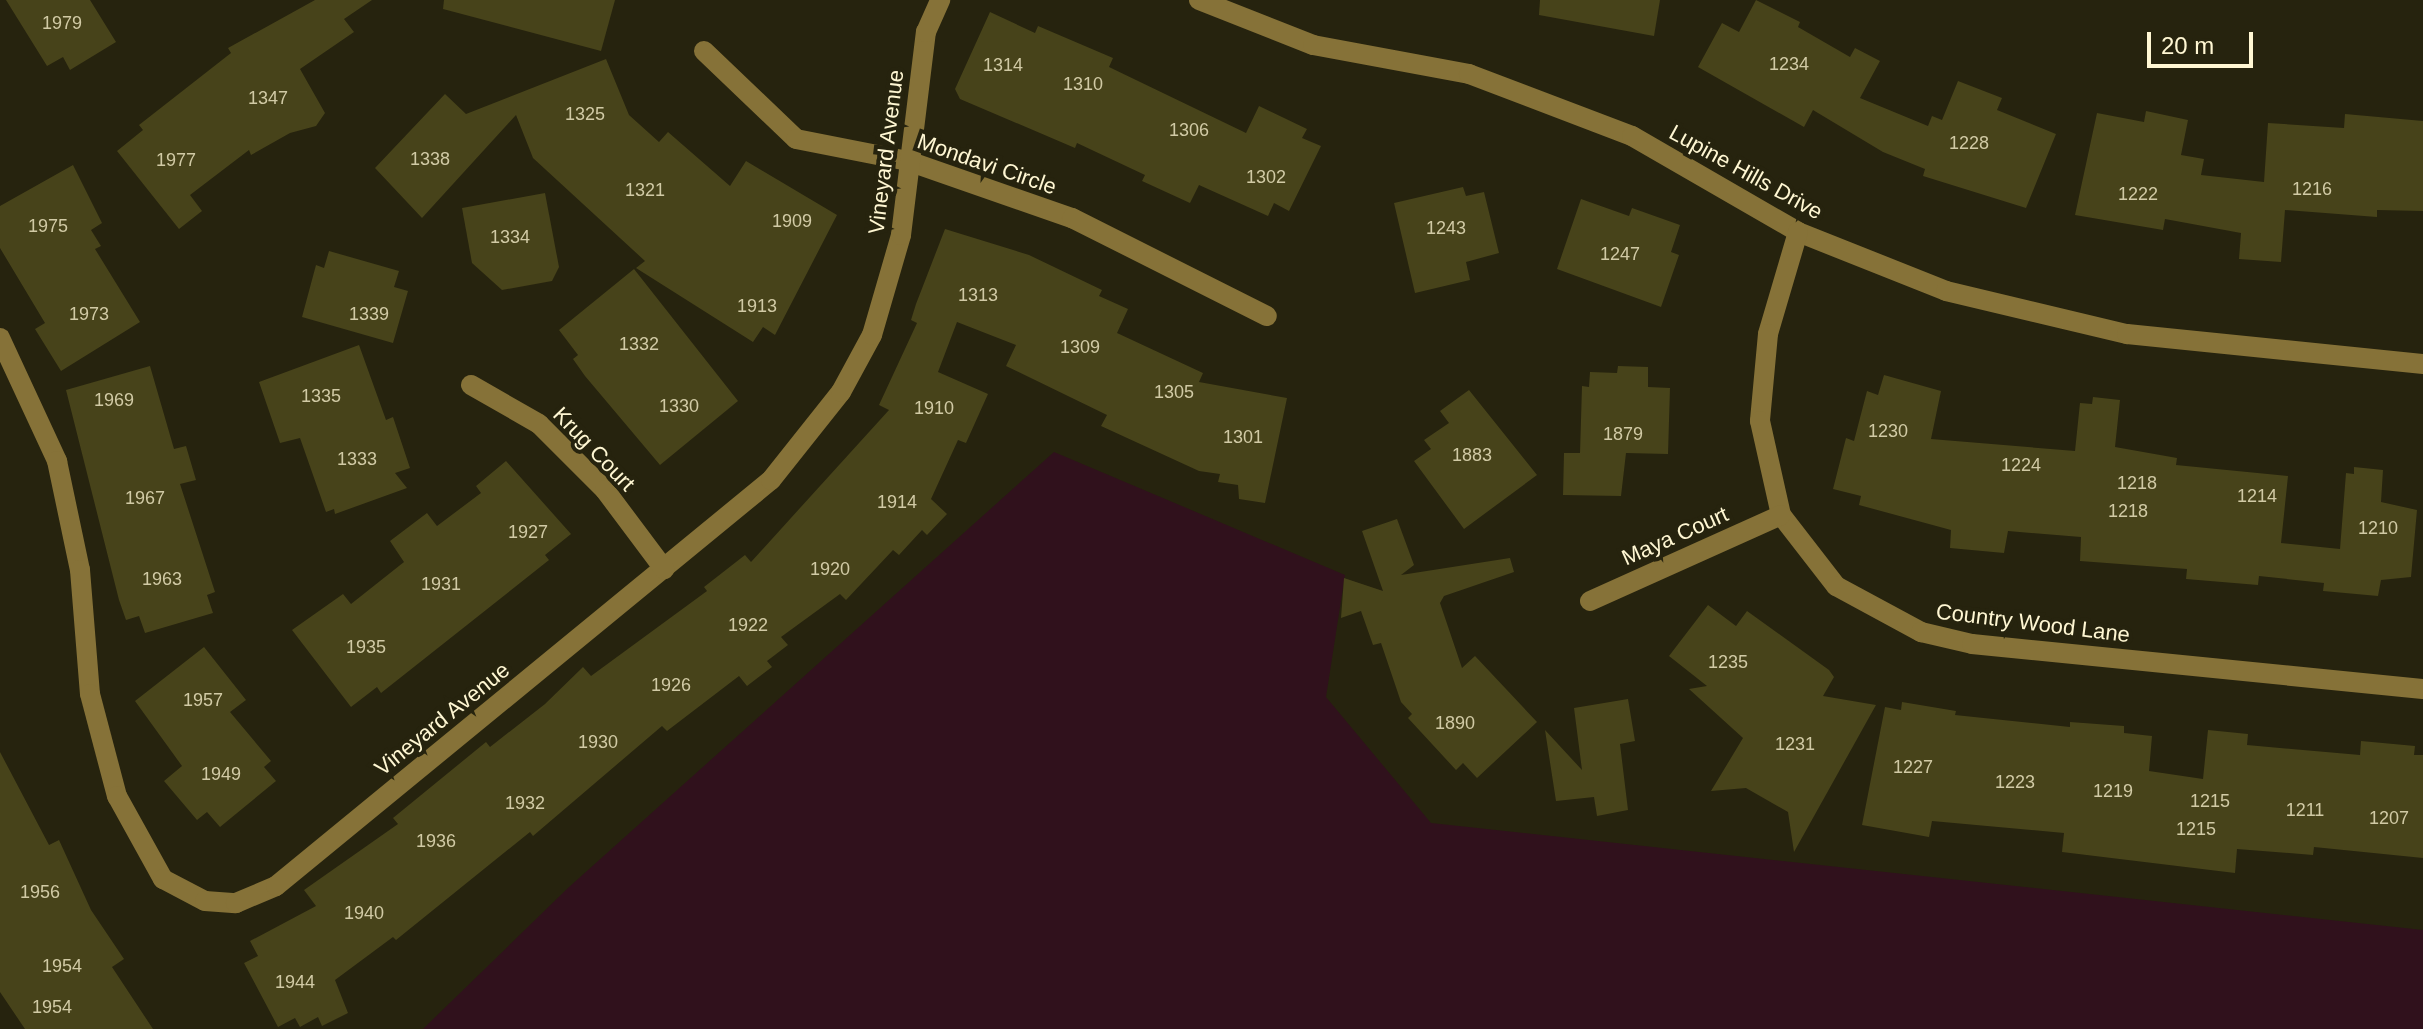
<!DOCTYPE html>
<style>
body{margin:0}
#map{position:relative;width:2423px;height:1029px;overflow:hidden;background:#26230e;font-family:Arial,sans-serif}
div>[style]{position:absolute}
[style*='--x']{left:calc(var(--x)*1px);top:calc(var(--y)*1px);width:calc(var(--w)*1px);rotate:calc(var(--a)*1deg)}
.green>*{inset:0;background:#30111c}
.building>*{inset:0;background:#47431a}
.minor>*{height:20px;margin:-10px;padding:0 10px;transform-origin:10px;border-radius:10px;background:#867238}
span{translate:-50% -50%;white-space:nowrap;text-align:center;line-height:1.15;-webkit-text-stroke:8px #26230e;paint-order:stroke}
.number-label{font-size:18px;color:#d1caa5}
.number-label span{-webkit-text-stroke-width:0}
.street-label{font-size:22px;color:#fff7d3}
.scale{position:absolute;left:2147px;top:32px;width:106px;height:36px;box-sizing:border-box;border:4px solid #fff7d3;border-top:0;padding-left:10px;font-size:24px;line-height:28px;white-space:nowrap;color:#fff7d3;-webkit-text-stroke:6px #26230e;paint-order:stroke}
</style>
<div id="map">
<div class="green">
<div style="clip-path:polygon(1054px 452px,1345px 575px,1326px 697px,1431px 823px,2423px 930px,2423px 1029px,423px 1029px,568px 888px)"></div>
</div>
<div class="building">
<div style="clip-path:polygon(6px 0,90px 0,116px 42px,70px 70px,63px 57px,47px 66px)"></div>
<div style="clip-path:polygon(315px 0,372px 0,344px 19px,354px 32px,300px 69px,325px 113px,316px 126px,290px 133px,251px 155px,249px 150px,190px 195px,202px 211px,179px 229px,117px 151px,143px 130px,139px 125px,231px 53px,228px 48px)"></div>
<div style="clip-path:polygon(444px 0,615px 0,601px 51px,443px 9px)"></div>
<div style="clip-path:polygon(1540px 0,1660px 0,1654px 36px,1539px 15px)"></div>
<div style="clip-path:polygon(1756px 0,1800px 22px,1798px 27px,1850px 57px,1855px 48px,1880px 61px,1860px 98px,1928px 126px,1932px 116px,1942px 120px,1958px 81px,2002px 98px,1997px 110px,2056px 134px,2026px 208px,1923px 176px,1925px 169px,1883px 152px,1813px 110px,1804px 127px,1698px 67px,1722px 23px,1739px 32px)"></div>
<div style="clip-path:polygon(990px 12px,1035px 33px,1038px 26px,1113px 58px,1109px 67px,1246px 133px,1259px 106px,1307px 129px,1302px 138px,1321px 146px,1289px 211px,1274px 203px,1268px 216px,1199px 185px,1190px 203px,1142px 181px,1145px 175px,1077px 143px,1075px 148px,960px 99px,955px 89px)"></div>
<div style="clip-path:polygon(606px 59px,629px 115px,659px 142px,668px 132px,730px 186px,746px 161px,837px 215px,775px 335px,763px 327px,753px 342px,636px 268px,645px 261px,533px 158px,516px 115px,422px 218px,375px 168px,445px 94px,466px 114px)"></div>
<div style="clip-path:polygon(2146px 111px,2188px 120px,2181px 155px,2204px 159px,2201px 175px,2264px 182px,2268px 123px,2344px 128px,2345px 114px,2423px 121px,2423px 211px,2377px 210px,2377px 217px,2285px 210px,2281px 262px,2239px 259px,2241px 233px,2165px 219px,2163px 230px,2075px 215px,2097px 113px,2144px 122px)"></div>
<div style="clip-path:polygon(73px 165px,102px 223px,91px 230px,101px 246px,95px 249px,140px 322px,61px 371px,35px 329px,45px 323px,0 248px,0 206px)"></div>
<div style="clip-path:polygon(1463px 187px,1466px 196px,1484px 192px,1499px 253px,1466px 262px,1470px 280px,1415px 293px,1394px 203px)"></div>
<div style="clip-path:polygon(545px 193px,559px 267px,552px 281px,502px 290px,472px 263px,462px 208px)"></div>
<div style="clip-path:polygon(1581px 199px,1629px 216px,1632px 208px,1680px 225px,1671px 252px,1679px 255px,1661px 307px,1557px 269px)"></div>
<div style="clip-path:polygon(945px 229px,1029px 255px,1102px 290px,1099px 296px,1128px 309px,1117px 333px,1203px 373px,1199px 382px,1287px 398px,1265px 503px,1239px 499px,1238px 485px,1218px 482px,1220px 474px,1199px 471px,1101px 426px,1107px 415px,1006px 366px,1016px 345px,957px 322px,938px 372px,988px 394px,966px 443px,958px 440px,931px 499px,947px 514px,927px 535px,922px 530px,899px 555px,893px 550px,846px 600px,840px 594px,781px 637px,788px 645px,767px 661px,772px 667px,747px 686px,739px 676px,667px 731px,662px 726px,533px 836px,530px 832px,396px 940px,393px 937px,335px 980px,348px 1013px,322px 1026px,318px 1017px,300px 1027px,295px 1018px,278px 1027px,244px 963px,258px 956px,250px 941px,316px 906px,304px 890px,398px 824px,393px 818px,486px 742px,490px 747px,545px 704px,583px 667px,591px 676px,707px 591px,704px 587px,745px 555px,751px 562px,889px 410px,879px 405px,917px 323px,911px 320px,916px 304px)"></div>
<div style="clip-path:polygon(329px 251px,399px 271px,394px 287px,408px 291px,393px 343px,302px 317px,316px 265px,324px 268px)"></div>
<div style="clip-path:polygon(634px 269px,738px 401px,660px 465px,585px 376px,573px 359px,578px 355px,559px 330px)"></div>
<div style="clip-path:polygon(359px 345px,386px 420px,393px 417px,410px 468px,395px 473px,407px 488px,335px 514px,334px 509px,326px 512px,300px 438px,280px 443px,259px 382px)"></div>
<div style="clip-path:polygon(150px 366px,174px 449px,186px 446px,196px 480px,180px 484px,215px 592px,207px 595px,213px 613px,145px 633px,139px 616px,126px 620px,119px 600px,66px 390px)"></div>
<div style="clip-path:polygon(1618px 366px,1648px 367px,1648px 387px,1670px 388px,1668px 454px,1626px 453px,1621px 496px,1563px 495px,1564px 453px,1580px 453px,1582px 386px,1589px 387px,1590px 372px,1617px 373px)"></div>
<div style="clip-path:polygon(1884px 375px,1941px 391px,1931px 439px,2075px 451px,2080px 403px,2092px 404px,2093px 397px,2120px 400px,2115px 447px,2177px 458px,2176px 465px,2288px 476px,2281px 543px,2340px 549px,2346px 473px,2354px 474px,2354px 467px,2383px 470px,2381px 502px,2417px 510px,2411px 577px,2381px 580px,2378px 596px,2323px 591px,2324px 583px,2259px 576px,2258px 585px,2186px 579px,2187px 569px,2080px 561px,2081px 537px,2008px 531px,2004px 553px,1950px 548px,1951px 530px,1859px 505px,1861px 496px,1833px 489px,1846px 438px,1854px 441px,1867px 391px,1878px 395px)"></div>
<div style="clip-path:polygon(1469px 390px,1537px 475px,1464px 529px,1414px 461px,1431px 449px,1424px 440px,1449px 423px,1440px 411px)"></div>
<div style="clip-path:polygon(506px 461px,571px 534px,545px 555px,549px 560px,381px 693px,377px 687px,351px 707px,292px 630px,343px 594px,351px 604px,404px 562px,390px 541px,427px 513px,437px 526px,481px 493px,476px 486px)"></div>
<div style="clip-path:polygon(1397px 519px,1414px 565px,1401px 575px,1510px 558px,1514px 572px,1444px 596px,1440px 603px,1462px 668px,1475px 656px,1537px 722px,1477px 778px,1463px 763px,1456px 770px,1408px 718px,1412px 714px,1401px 702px,1381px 643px,1373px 645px,1361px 611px,1341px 618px,1344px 578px,1383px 591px,1362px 531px)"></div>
<div style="clip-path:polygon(1708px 605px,1736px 626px,1747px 611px,1829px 670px,1834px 677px,1823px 696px,1876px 705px,1794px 852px,1788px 812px,1746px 788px,1711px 791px,1743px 738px,1689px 689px,1707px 686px,1669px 656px)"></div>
<div style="clip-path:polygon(204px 647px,246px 700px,230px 712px,271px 761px,264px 767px,276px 781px,220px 827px,207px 812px,197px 820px,164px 781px,182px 766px,135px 701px)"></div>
<div style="clip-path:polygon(1628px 699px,1635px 741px,1620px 744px,1628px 810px,1597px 816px,1594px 797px,1556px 801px,1545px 730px,1582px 770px,1574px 708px)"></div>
<div style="clip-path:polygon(1902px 702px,1956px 711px,1955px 715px,2070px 727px,2070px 722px,2124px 726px,2124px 733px,2152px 736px,2149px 771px,2203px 779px,2208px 730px,2248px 734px,2247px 745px,2360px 755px,2361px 741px,2415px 746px,2414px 755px,2423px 755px,2423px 858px,2314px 847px,2313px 855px,2237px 849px,2235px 873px,2062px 852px,2064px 833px,1932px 821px,1929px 837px,1862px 825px,1885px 707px,1901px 710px)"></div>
<div style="clip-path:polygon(0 752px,49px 845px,59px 840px,91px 910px,124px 959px,112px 967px,153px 1029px,25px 1029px,0 992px)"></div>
</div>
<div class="minor">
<div style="--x:1199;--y:0;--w:123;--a:21.5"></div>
<div style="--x:1313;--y:45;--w:159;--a:10.5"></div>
<div style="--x:1469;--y:74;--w:174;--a:20.8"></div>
<div style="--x:1632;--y:136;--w:192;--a:30"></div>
<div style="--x:1798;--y:232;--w:159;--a:21.7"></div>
<div style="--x:1946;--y:291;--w:186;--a:13.4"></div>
<div style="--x:2127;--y:334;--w:298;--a:5.8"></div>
<div style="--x:704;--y:51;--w:127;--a:43.7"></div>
<div style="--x:796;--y:139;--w:114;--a:11.1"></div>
<div style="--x:908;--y:161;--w:174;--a:19.2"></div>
<div style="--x:1072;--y:218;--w:218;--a:26.7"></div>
<div style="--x:1798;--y:232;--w:106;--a:106.4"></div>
<div style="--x:1768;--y:334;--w:87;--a:95.3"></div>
<div style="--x:1760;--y:421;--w:96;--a:77.4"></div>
<div style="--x:1781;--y:515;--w:90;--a:52.2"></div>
<div style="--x:1836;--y:586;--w:97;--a:28.4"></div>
<div style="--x:1921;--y:632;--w:52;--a:13.2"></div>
<div style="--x:1972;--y:644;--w:453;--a:5.7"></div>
<div style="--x:0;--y:338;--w:136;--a:65.1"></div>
<div style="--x:57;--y:461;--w:111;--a:78.1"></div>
<div style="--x:80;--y:570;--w:124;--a:85.4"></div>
<div style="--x:90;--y:694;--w:106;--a:75.2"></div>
<div style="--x:117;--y:796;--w:95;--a:61"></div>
<div style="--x:163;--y:879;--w:47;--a:27.6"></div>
<div style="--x:205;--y:901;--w:31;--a:4"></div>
<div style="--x:236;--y:903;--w:43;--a:-23"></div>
<div style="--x:276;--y:886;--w:640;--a:-39.36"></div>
<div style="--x:771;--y:480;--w:112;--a:-51.5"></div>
<div style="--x:841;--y:392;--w:65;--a:-61.5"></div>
<div style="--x:872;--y:335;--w:104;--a:-73.8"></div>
<div style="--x:901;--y:235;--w:205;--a:-83"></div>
<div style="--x:926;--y:32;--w:35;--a:-66"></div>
<div style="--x:471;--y:385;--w:78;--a:29.8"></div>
<div style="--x:539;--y:424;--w:93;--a:45"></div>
<div style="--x:605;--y:490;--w:99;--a:53.2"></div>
<div style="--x:1590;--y:601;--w:209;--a:-24.2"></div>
</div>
<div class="number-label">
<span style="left:62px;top:23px">1979</span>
<span style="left:1789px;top:64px">1234</span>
<span style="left:1003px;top:65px">1314</span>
<span style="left:1083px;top:84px">1310</span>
<span style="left:268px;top:98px">1347</span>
<span style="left:585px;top:114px">1325</span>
<span style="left:1189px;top:130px">1306</span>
<span style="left:1969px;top:143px">1228</span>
<span style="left:430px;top:159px">1338</span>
<span style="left:176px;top:160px">1977</span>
<span style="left:1266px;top:177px">1302</span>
<span style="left:2312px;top:189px">1216</span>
<span style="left:645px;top:190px">1321</span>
<span style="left:2138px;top:194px">1222</span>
<span style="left:792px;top:221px">1909</span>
<span style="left:48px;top:226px">1975</span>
<span style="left:1446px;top:228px">1243</span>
<span style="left:510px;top:237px">1334</span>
<span style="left:1620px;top:254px">1247</span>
<span style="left:978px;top:295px">1313</span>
<span style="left:757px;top:306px">1913</span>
<span style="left:89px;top:314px">1973</span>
<span style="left:369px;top:314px">1339</span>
<span style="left:639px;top:344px">1332</span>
<span style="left:1080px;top:347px">1309</span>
<span style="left:1174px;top:392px">1305</span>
<span style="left:321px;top:396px">1335</span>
<span style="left:114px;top:400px">1969</span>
<span style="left:679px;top:406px">1330</span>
<span style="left:934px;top:408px">1910</span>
<span style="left:1888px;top:431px">1230</span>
<span style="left:1623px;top:434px">1879</span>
<span style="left:1243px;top:437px">1301</span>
<span style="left:1472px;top:455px">1883</span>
<span style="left:357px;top:459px">1333</span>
<span style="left:2021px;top:465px">1224</span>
<span style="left:2137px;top:483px">1218</span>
<span style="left:2257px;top:496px">1214</span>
<span style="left:145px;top:498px">1967</span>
<span style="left:897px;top:502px">1914</span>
<span style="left:2128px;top:511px">1218</span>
<span style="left:2378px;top:528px">1210</span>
<span style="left:528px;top:532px">1927</span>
<span style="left:830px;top:569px">1920</span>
<span style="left:162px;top:579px">1963</span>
<span style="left:441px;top:584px">1931</span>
<span style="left:748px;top:625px">1922</span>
<span style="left:366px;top:647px">1935</span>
<span style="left:1728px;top:662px">1235</span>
<span style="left:671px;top:685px">1926</span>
<span style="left:203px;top:700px">1957</span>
<span style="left:1455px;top:723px">1890</span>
<span style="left:598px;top:742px">1930</span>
<span style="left:1795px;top:744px">1231</span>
<span style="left:1913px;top:767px">1227</span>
<span style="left:221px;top:774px">1949</span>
<span style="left:2015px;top:782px">1223</span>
<span style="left:2113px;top:791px">1219</span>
<span style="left:2210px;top:801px">1215</span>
<span style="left:525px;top:803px">1932</span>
<span style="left:2305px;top:810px">1211</span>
<span style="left:2389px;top:818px">1207</span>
<span style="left:2196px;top:829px">1215</span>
<span style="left:436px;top:841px">1936</span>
<span style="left:40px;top:892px">1956</span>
<span style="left:364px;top:913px">1940</span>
<span style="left:62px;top:966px">1954</span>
<span style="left:295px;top:982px">1944</span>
<span style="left:52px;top:1007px">1954</span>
</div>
<div class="street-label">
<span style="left:886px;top:152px;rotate:-83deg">Vineyard Avenue</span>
<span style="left:987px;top:164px;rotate:19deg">Mondavi Circle</span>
<span style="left:1746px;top:172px;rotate:29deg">Lupine Hills Drive</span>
<span style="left:594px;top:449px;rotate:46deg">Krug Court</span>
<span style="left:1675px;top:536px;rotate:-24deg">Maya Court</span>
<span style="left:2033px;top:623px;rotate:7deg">Country Wood Lane</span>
<span style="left:442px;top:719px;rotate:-39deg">Vineyard Avenue</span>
</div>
<div class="scale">20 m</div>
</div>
